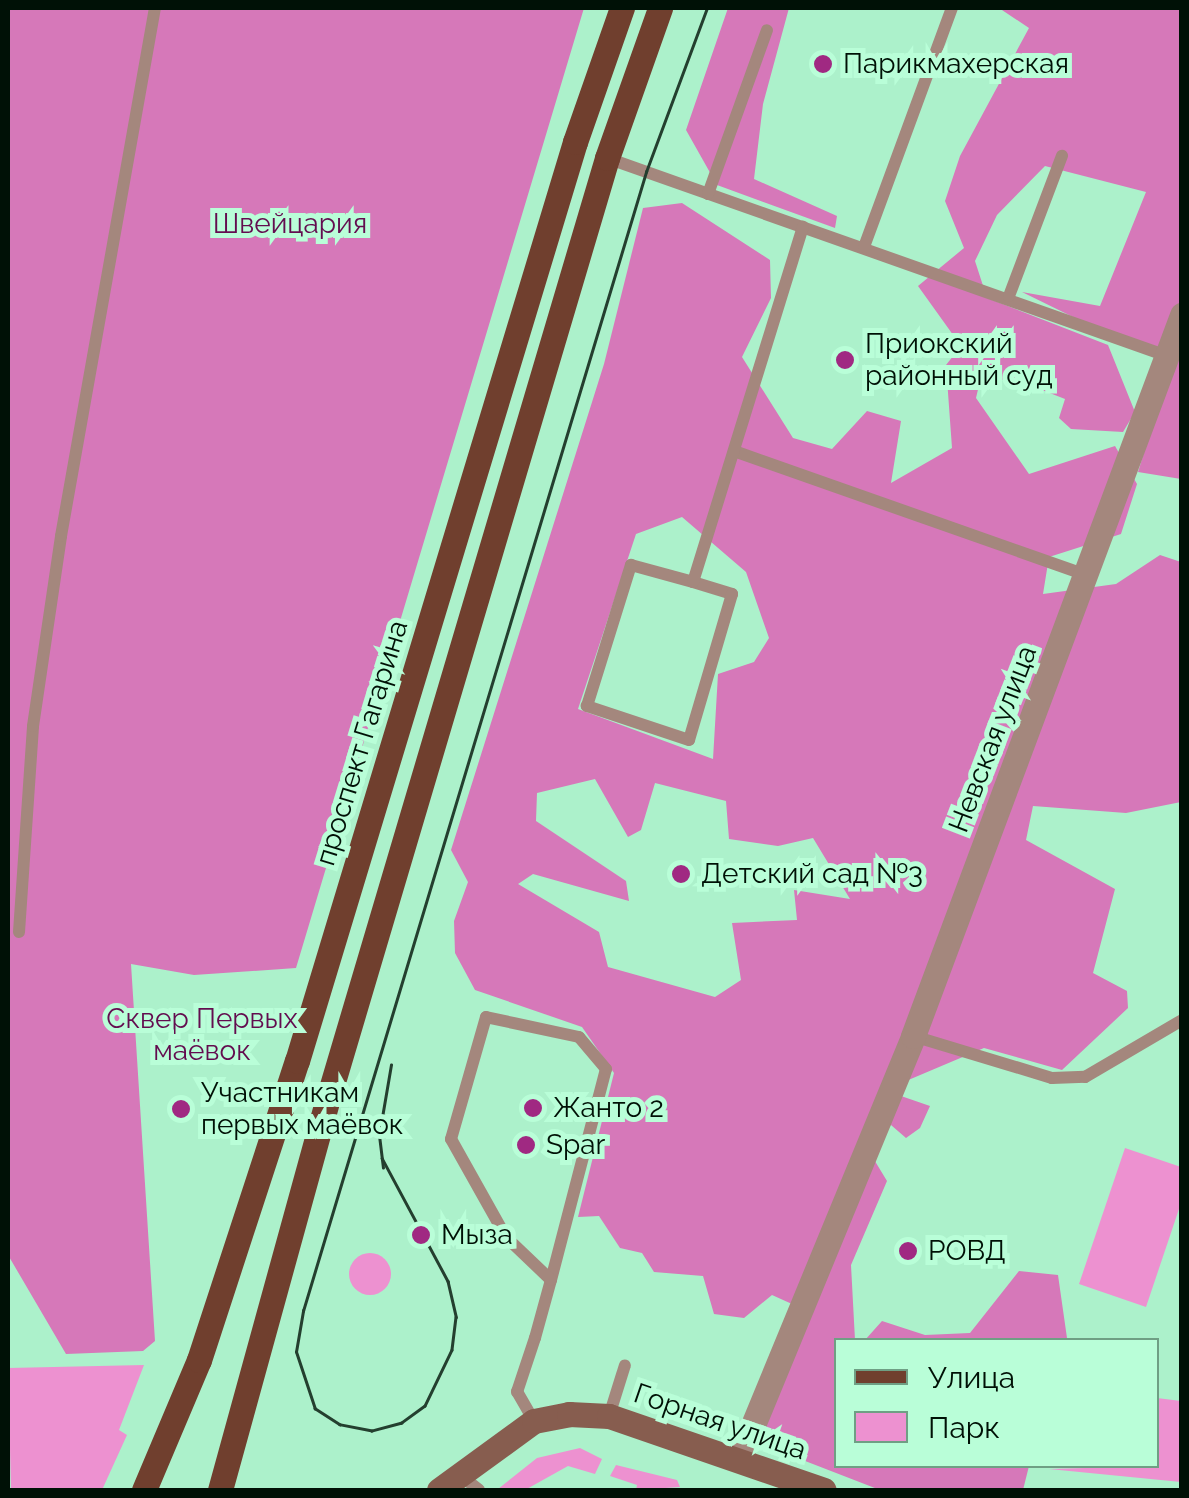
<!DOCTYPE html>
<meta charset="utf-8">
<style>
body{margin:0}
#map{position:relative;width:1189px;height:1498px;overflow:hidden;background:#acf1cb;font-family:Raleway,sans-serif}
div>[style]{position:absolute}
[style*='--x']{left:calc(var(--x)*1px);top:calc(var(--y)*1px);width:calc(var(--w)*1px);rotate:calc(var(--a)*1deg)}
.green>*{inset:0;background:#ed91d0}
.round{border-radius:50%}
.forest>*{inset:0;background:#d678b9}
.service>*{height:12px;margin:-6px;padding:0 6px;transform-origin:6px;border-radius:6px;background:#a4877d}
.minor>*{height:25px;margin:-12.5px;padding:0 12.5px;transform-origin:12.5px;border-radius:12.5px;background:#a4877d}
.secondary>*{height:25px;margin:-12.5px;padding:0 12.5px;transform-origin:12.5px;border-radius:12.5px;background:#875d4f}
.primary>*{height:25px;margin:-12.5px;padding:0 12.5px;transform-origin:12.5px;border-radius:12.5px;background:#703f2e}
.tram>*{height:2.5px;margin:-1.25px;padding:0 1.25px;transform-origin:1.25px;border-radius:1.25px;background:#243f2f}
.dots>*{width:28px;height:28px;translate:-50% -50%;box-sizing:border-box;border:5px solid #b9fed8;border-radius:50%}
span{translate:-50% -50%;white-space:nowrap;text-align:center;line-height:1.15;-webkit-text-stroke:10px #b9fed8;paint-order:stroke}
.poi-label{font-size:28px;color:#001106}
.left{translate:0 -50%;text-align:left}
.park-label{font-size:28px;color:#630d4f}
.street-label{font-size:28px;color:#001106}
.frame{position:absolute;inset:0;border:10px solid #001106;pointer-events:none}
.legend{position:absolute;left:834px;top:1338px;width:325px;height:130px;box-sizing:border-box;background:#b9fed8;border:2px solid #6f9f84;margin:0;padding:12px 18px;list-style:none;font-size:30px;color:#001106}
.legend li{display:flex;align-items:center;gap:20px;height:50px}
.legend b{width:50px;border:2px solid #6f9f84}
</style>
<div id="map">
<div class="green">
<div style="clip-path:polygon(1125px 1148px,1181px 1167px,1181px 1203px,1146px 1307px,1079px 1284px)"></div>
<div class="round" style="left:349px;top:1253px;width:42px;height:42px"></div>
<div style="clip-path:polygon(144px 1365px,119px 1430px,127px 1435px,102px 1490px,11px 1490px,8px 1368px)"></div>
<div style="clip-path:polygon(1157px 1398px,1181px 1401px,1181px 1482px,1049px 1469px,1156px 1466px)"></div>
<div style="clip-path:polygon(580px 1448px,602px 1459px,595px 1474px,568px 1466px,525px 1490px,498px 1489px,537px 1458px)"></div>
<div style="clip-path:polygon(616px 1465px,677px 1480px,680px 1487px,636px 1490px,637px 1485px,610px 1476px)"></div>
</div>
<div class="forest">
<div style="clip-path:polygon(8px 8px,584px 8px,296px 968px,194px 975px,131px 964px,155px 1341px,143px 1351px,66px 1354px,8px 1255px)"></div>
<div style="clip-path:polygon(728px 8px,789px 8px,763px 104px,754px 179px,837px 216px,835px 228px,717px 185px,686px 130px)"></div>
<div style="clip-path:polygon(evenodd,999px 8px,1181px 8px,1181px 479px,1138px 472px,1171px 365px,1022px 292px,1100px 306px,1146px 192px,1045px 166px,997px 215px,975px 261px,987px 298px,1108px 345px,1135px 412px,1123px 432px,1071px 429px,1059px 418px,1065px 399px,1014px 379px,980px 381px,976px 398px,1029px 474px,1115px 446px,1137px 484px,1121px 534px,1049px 557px,1043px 594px,1116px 584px,1160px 555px,1181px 562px,1181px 802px,1126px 813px,1033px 806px,1026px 840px,1115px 889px,1093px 973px,1127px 991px,1128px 1008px,1062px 1070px,984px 1048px,906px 1081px,901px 1096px,930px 1106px,920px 1128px,906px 1138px,891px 1125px,864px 1143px,887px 1181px,851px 1265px,855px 1340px,836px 1340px,836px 1466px,1029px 1466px,1023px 1490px,880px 1490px,769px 1447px,764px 1431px,812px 1313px,772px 1295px,744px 1318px,714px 1314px,703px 1276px,654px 1272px,642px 1253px,620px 1248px,599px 1216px,578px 1217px,614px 1073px,582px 1027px,475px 990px,455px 953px,454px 921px,468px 882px,451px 850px,604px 364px,643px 208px,682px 203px,770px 260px,771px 298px,742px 357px,793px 438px,832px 449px,867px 411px,901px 421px,891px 483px,952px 448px,946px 365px,961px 346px,918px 286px,964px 248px,945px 201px,960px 156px,1029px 28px,999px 8px,682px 517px,746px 572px,769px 638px,754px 662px,718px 674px,713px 759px,578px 709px,636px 534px,682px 517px,999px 8px,595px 779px,628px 837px,641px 830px,655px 783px,726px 801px,729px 839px,778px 846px,813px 838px,850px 899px,794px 890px,797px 920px,732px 923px,741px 980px,715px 997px,608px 967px,599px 932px,518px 884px,533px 874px,629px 901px,626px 881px,536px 821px,537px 793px,595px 779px)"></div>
<div style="clip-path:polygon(1019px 1271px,1058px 1275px,1067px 1338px,1075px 1340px,865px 1340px,882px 1321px,925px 1335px,970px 1333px)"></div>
</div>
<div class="service">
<div style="--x:607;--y:158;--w:594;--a:19.47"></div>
<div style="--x:708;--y:194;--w:174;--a:-70.2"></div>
<div style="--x:864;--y:247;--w:255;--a:-69.8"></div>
<div style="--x:1009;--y:296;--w:150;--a:-69.3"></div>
<div style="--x:734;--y:451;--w:374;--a:19.4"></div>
<div style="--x:693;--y:582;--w:41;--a:17.1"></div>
<div style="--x:732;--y:594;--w:152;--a:106.4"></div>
<div style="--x:689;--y:740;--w:108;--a:-161.6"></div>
<div style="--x:587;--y:706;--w:148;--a:-72.7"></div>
<div style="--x:631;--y:565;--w:64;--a:15.3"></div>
<div style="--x:693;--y:582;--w:372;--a:-72.8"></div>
<div style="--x:19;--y:932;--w:206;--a:-86.1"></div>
<div style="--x:33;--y:726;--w:192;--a:-81.6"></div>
<div style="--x:61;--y:536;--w:536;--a:-79.91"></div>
<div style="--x:913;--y:1036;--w:145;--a:16.8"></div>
<div style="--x:1052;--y:1078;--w:33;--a:-2"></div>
<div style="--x:1085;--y:1077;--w:113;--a:-30.4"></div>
<div style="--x:609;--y:1416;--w:53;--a:-72.6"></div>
<div style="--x:534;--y:1421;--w:34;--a:-120"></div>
<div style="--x:517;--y:1392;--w:57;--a:-71.6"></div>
<div style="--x:535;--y:1338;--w:60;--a:-74.6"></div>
<div style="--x:551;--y:1280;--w:218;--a:-75.4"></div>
<div style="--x:606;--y:1069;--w:42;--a:-130.2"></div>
<div style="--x:579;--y:1037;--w:95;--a:-167.9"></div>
<div style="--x:486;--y:1017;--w:127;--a:106"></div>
<div style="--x:451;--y:1139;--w:112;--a:60.7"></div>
<div style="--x:506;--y:1237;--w:62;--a:43.7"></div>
<div style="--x:460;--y:1475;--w:24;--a:38"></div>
</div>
<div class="minor">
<div style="--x:739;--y:1459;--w:457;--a:-67.6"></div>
<div style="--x:913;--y:1036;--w:770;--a:-69.54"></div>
</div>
<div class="secondary">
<div style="--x:439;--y:1490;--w:117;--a:-36"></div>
<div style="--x:534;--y:1421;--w:36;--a:-11"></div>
<div style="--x:569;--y:1414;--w:40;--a:2.9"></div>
<div style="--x:609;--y:1416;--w:227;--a:19"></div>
</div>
<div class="primary">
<div style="--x:144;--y:1490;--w:141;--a:-67.1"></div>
<div style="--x:199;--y:1360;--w:315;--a:-71.9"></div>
<div style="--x:297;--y:1061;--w:960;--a:-73.17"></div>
<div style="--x:575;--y:142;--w:142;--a:-70.7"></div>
<div style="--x:220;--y:1490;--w:413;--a:-74.6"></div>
<div style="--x:330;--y:1092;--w:974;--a:-73.48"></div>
<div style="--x:607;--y:158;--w:159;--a:-70.5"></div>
</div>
<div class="tram">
<div style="--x:382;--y:1158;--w:140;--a:61.8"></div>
<div style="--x:448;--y:1281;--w:37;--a:77"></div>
<div style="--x:456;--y:1317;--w:33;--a:97"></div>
<div style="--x:452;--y:1350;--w:62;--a:115.7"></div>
<div style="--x:425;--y:1406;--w:29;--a:144"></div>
<div style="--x:402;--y:1423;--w:31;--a:165"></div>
<div style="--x:372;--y:1431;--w:33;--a:-169"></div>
<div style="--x:340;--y:1425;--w:30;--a:-147"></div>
<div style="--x:315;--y:1409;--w:60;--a:-108.4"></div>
<div style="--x:296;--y:1352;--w:42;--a:-80.3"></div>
<div style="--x:303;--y:1311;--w:1190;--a:-73.24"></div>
<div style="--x:646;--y:172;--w:175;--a:-69.6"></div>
<div style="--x:383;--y:1168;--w:33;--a:-97"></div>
<div style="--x:379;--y:1135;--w:71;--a:-80.3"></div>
</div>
<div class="dots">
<div style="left:823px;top:64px;background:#a02982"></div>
<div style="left:845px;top:360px;background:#a02982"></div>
<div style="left:681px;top:874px;background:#a02982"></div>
<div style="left:533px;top:1108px;background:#a02982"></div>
<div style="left:181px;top:1109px;background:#a02982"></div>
<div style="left:526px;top:1145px;background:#a02982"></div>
<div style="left:421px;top:1235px;background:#a02982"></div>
<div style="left:908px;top:1251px;background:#a02982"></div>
</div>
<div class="poi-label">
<span class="left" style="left:843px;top:64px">Парикмахерская</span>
<span class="left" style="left:865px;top:360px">Приокский<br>районный суд</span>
<span class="left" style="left:701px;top:874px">Детский сад №3</span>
<span class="left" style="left:201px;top:1109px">Участникам<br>первых маёвок</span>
<span class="left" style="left:553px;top:1108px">Жанто 2</span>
<span class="left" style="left:546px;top:1145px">Spar</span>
<span class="left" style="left:441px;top:1235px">Мыза</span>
<span class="left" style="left:928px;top:1251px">РОВД</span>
</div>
<div class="park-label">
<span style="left:290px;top:224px">Швейцария</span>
<span style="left:202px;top:1035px">Сквер Первых<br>маёвок</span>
</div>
<div class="street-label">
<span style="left:993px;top:739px;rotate:-69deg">Невская улица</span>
<span style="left:362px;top:743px;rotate:-73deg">проспект Гагарина</span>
<span style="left:720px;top:1422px;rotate:19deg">Горная улица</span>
</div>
<div class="frame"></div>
<ul class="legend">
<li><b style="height:12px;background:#703f2e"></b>Улица</li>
<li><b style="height:28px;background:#ed91d0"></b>Парк</li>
</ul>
</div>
